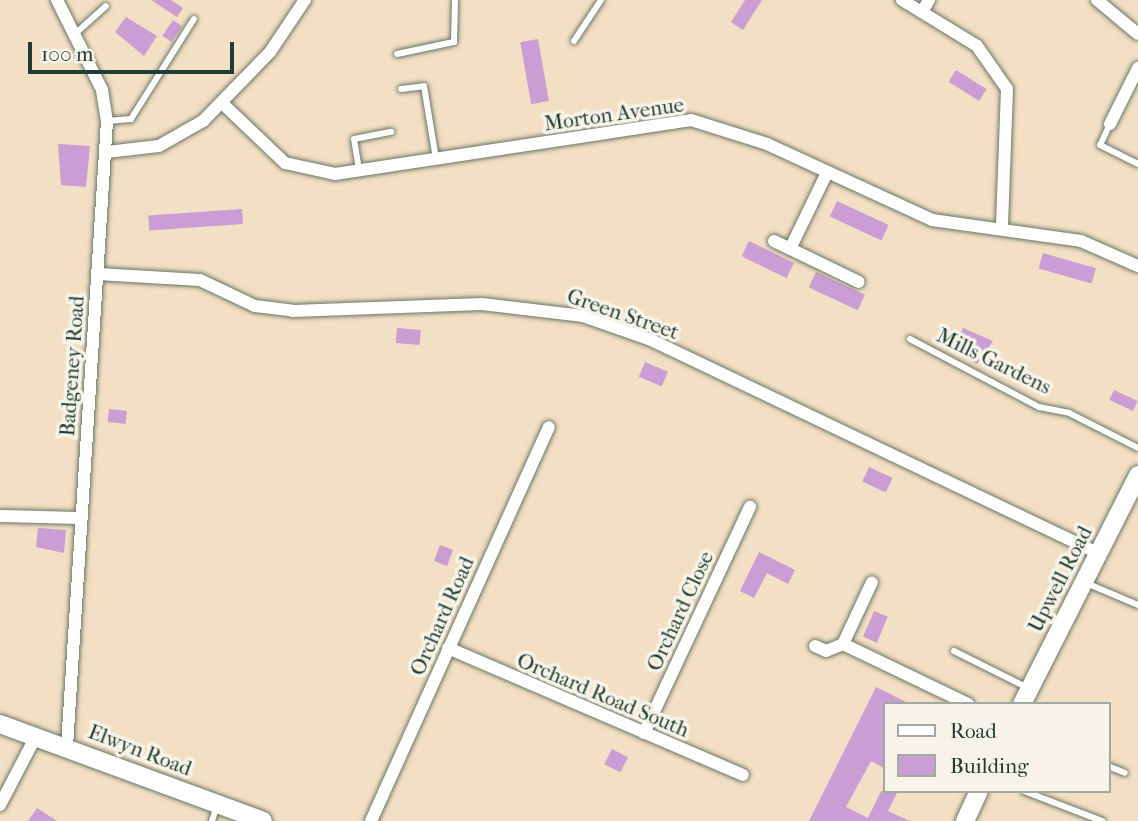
<!DOCTYPE html>
<style>
body{margin:0}
#map{position:relative;width:1138px;height:821px;overflow:hidden;background:#f3dfc3;font-family:"IM FELL French Canon",serif}
div>[style]{position:absolute}
[style*='--x']{left:calc(var(--x)*1px);top:calc(var(--y)*1px);width:calc(var(--w)*1px);rotate:calc(var(--a)*1deg)}
.building>*{inset:0;background:#cb9dd5;transform-origin:0 0}
.roads{filter:drop-shadow(0 0 2px #697666) drop-shadow(0 0 2px #697666)}
.lane>*{height:6px;margin:-3px;padding:0 3px;transform-origin:3px;border-radius:3px;background:#fff}
.street>*{height:12px;margin:-6px;padding:0 6px;transform-origin:6px;border-radius:6px;background:#fff}
.secondary>*{height:18px;margin:-9px;padding:0 9px;transform-origin:9px;border-radius:9px;background:#fff}
span{translate:-50% -50%;white-space:nowrap;text-align:center;line-height:1.15;-webkit-text-stroke:7px #f7f3e8;paint-order:stroke}
.street-label{font-size:21px;color:#1f3d34}
.legend{position:absolute;left:883px;top:702px;width:228px;height:91px;box-sizing:border-box;background:#f7f3e8;border:2px solid #a1aaa0;margin:0;padding:9px 12px;list-style:none;font-size:21px;color:#1f3d34}
.legend li{display:flex;align-items:center;gap:14px;height:35px}
.legend b{width:35px;border:2px solid #a1aaa0}
.scale{position:absolute;left:28px;top:42px;width:206px;height:32px;box-sizing:border-box;border:4px solid #1f3d34;border-top:0;padding-left:9px;font-size:21px;line-height:24px;white-space:nowrap;color:#1f3d34;-webkit-text-stroke:5px #f7f3e8;paint-order:stroke}
</style>
<div id="map">
<div class="building">
<div style="clip-path:polygon(151px 0,171px 0,183px 8px,177px 17px)"></div>
<div style="clip-path:polygon(745px 0,762px 0,743px 30px,731px 22px)"></div>
<div style="clip-path:polygon(126px 17px,157px 36px,144px 56px,115px 32px)"></div>
<div style="left:173px;top:20px;width:11px;height:19px;rotate:34deg"></div>
<div style="left:538px;top:39px;width:63px;height:18px;rotate:80deg"></div>
<div style="left:956px;top:70px;width:36px;height:14px;rotate:32deg"></div>
<div style="clip-path:polygon(58px 144px,90px 146px,86px 187px,61px 185px)"></div>
<div style="left:837px;top:201px;width:57px;height:17px;rotate:25deg"></div>
<div style="left:242px;top:209px;width:15px;height:94px;rotate:86deg"></div>
<div style="left:749px;top:241px;width:50px;height:17px;rotate:26deg"></div>
<div style="left:1043px;top:253px;width:55px;height:16px;rotate:16deg"></div>
<div style="left:816px;top:272px;width:54px;height:17px;rotate:25deg"></div>
<div style="left:397px;top:328px;width:24px;height:15px;rotate:5deg"></div>
<div style="clip-path:polygon(963px 328px,993px 341px,977px 364px,961px 356px,968px 343px,958px 338px)"></div>
<div style="left:645px;top:362px;width:25px;height:16px;rotate:23deg"></div>
<div style="left:1114px;top:390px;width:26px;height:11px;rotate:25deg"></div>
<div style="left:109px;top:409px;width:18px;height:13px;rotate:6deg"></div>
<div style="left:869px;top:467px;width:26px;height:16px;rotate:25deg"></div>
<div style="clip-path:polygon(38px 528px,66px 530px,64px 553px,36px 547px)"></div>
<div style="left:440px;top:545px;width:14px;height:17px;rotate:21deg"></div>
<div style="clip-path:polygon(759px 552px,795px 570px,788px 584px,767px 573px,754px 598px,740px 591px)"></div>
<div style="left:874px;top:611px;width:15px;height:28px;rotate:23deg"></div>
<div style="clip-path:polygon(876px 687px,910px 704px,884px 704px,884px 768px,871px 761px,846px 807px,868px 818px,881px 791px,898px 791px,888px 811px,910px 821px,809px 821px)"></div>
<div style="left:612px;top:749px;width:18px;height:17px;rotate:27deg"></div>
<div style="clip-path:polygon(37px 808px,57px 821px,28px 821px)"></div>
</div>
<div class="roads">
<div class="lane">
<div style="--x:76;--y:33;--w:40;--a:-42"></div>
<div style="--x:574;--y:41;--w:49;--a:-56.6"></div>
<div style="--x:397;--y:54;--w:58;--a:-11.9"></div>
<div style="--x:454;--y:42;--w:42;--a:-88.6"></div>
<div style="--x:401;--y:89;--w:23;--a:-7"></div>
<div style="--x:424;--y:86;--w:74;--a:80.7"></div>
<div style="--x:107;--y:121;--w:24;--a:-5"></div>
<div style="--x:131;--y:119;--w:118;--a:-57.8"></div>
<div style="--x:1110;--y:124;--w:23;--a:115"></div>
<div style="--x:1100;--y:145;--w:42;--a:26.6"></div>
<div style="--x:359;--y:170;--w:31;--a:-99"></div>
<div style="--x:354;--y:139;--w:38;--a:-11"></div>
<div style="--x:910;--y:339;--w:146;--a:27.8"></div>
<div style="--x:1039;--y:407;--w:31;--a:11"></div>
<div style="--x:1069;--y:413;--w:77;--a:26.9"></div>
<div style="--x:1086;--y:583;--w:56;--a:22.9"></div>
<div style="--x:954;--y:651;--w:83;--a:26.6"></div>
<div style="--x:1108;--y:766;--w:18;--a:22"></div>
<div style="--x:1024;--y:791;--w:84;--a:21"></div>
<div style="--x:212;--y:821;--w:16;--a:-72"></div>
</div>
<div class="street">
<div style="--x:57;--y:0;--w:101;--a:63.4"></div>
<div style="--x:102;--y:90;--w:31;--a:81"></div>
<div style="--x:107;--y:121;--w:626;--a:93.66"></div>
<div style="--x:902;--y:0;--w:88;--a:31.5"></div>
<div style="--x:977;--y:46;--w:52;--a:55.1"></div>
<div style="--x:1007;--y:89;--w:139;--a:92.1"></div>
<div style="--x:1097;--y:0;--w:53;--a:39.7"></div>
<div style="--x:922;--y:12;--w:14;--a:-60"></div>
<div style="--x:222;--y:103;--w:87;--a:43.6"></div>
<div style="--x:285;--y:163;--w:51;--a:12.4"></div>
<div style="--x:335;--y:174;--w:360;--a:-8.6"></div>
<div style="--x:691;--y:120;--w:80;--a:17.5"></div>
<div style="--x:767;--y:144;--w:182;--a:24.7"></div>
<div style="--x:932;--y:220;--w:150;--a:8"></div>
<div style="--x:1081;--y:241;--w:62;--a:23.7"></div>
<div style="--x:1110;--y:124;--w:63;--a:-63.4"></div>
<div style="--x:107;--y:152;--w:52;--a:-6.6"></div>
<div style="--x:159;--y:146;--w:51;--a:-29.6"></div>
<div style="--x:203;--y:121;--w:96;--a:-45.8"></div>
<div style="--x:270;--y:52;--w:63;--a:-56.1"></div>
<div style="--x:774;--y:241;--w:94;--a:25.8"></div>
<div style="--x:790;--y:249;--w:82;--a:-64.1"></div>
<div style="--x:98;--y:274;--w:102;--a:3.4"></div>
<div style="--x:200;--y:280;--w:61;--a:25.3"></div>
<div style="--x:255;--y:306;--w:38;--a:7"></div>
<div style="--x:293;--y:311;--w:189;--a:-2.1"></div>
<div style="--x:482;--y:304;--w:102;--a:6.8"></div>
<div style="--x:583;--y:316;--w:72;--a:19.4"></div>
<div style="--x:651;--y:340;--w:495;--a:25.5"></div>
<div style="--x:0;--y:516;--w:82;--a:1.4"></div>
<div style="--x:843;--y:644;--w:139;--a:25.6"></div>
<div style="--x:815;--y:646;--w:12;--a:24"></div>
<div style="--x:826;--y:651;--w:18;--a:-22"></div>
<div style="--x:843;--y:644;--w:68;--a:-64.9"></div>
<div style="--x:448;--y:648;--w:321;--a:23.3"></div>
<div style="--x:644;--y:733;--w:250;--a:-64.9"></div>
<div style="--x:0;--y:805;--w:78;--a:-62.4"></div>
<div style="--x:371;--y:821;--w:432;--a:-65.7"></div>
</div>
<div class="secondary">
<div style="--x:1022;--y:704;--w:257;--a:-63.1"></div>
<div style="--x:0;--y:724;--w:280;--a:20.2"></div>
<div style="--x:965;--y:821;--w:33;--a:-65"></div>
</div>
</div>
<div class="street-label">
<span style="left:614px;top:114px;rotate:-8deg">Morton Avenue</span>
<span style="left:623px;top:314px;rotate:19deg">Green Street</span>
<span style="left:994px;top:361px;rotate:26deg">Mills Gardens</span>
<span style="left:72px;top:366px;rotate:-86deg">Badgeney Road</span>
<span style="left:1060px;top:579px;rotate:-63deg">Upwell Road</span>
<span style="left:680px;top:611px;rotate:-65deg">Orchard Close</span>
<span style="left:442px;top:616px;rotate:-66deg">Orchard Road</span>
<span style="left:603px;top:695px;rotate:23deg">Orchard Road South</span>
<span style="left:140px;top:750px;rotate:21deg">Elwyn Road</span>
</div>
<ul class="legend">
<li><b style="height:9px;background:#fff"></b>Road</li>
<li><b style="height:19px;background:#cb9dd5"></b>Building</li>
</ul>
<div class="scale">100 m</div>
</div>
